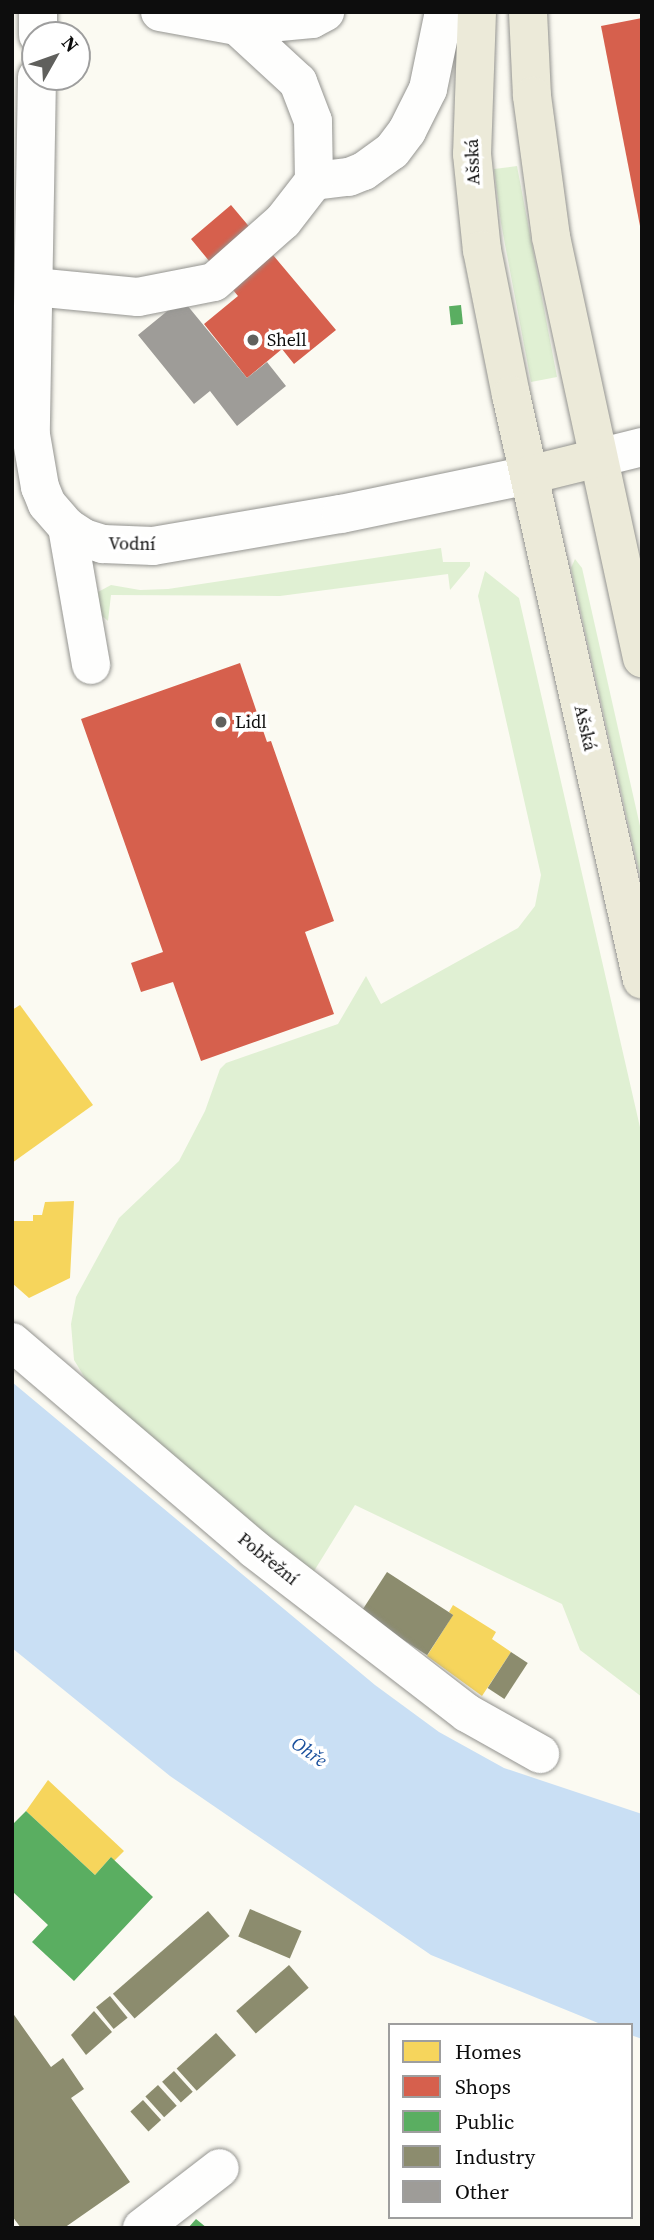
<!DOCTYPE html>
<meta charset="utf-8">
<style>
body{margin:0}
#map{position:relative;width:654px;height:2240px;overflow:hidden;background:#fbfaf2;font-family:"Source Serif 4",serif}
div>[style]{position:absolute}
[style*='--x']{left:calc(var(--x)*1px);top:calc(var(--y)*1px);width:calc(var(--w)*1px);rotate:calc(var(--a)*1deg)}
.green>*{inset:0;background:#e0f0d3}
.water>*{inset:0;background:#c9dff4}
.homes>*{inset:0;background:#f6d55c}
.shops>*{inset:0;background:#d6604d}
.public>*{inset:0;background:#5aae61;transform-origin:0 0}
.industry>*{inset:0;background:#8c8c6e;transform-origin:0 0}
.building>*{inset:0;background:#9e9c98}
.roads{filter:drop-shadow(0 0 2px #949490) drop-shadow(0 0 2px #949490)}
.minor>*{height:38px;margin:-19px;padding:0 19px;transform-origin:19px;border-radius:19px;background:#fefefd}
.major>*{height:38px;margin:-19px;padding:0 19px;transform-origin:19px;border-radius:19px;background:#ecead9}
.dots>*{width:19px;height:19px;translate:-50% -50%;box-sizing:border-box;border:4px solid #fff;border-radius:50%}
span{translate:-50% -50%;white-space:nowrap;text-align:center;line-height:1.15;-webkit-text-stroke:7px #fff;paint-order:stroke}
.street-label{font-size:18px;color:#0d0d0d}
.poi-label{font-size:18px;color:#0d0d0d}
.left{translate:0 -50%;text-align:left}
.water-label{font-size:19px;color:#194f9c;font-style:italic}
.frame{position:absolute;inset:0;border:14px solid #0d0d0d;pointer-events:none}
.legend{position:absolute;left:388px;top:2023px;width:245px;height:196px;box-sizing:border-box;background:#fff;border:2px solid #9e9e9e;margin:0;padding:9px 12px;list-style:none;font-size:21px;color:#0d0d0d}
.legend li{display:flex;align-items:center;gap:14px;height:35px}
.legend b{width:35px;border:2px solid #9e9e9e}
.north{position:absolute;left:21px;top:21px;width:70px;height:70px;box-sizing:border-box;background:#fff;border:2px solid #9e9e9e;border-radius:50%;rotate:50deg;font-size:19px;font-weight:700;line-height:28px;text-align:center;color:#0d0d0d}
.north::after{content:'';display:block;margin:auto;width:24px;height:32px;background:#60605d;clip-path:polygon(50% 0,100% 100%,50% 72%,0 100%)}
</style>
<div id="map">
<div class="green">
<div style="clip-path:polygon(517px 166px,557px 377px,531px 382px,501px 223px,494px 169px)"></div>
<div style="clip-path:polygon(441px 548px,443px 562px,470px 562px,470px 566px,450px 590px,448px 574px,280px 596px,111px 595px,108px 621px,91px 606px,98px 592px,111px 585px,140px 590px,168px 589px)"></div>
<div style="clip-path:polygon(575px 559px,582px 568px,642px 835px,642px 884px,571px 568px)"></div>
<div style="clip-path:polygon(485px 571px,519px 598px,642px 1136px,642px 1697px,580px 1650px,562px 1604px,355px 1505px,311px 1576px,91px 1388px,74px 1360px,71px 1324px,76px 1297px,119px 1218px,179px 1161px,205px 1111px,220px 1069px,226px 1063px,338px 1024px,366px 976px,381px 1004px,518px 928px,535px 906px,541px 875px,478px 596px)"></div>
</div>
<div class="water">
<div style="clip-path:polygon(12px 1382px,375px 1685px,439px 1732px,504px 1768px,642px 1814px,642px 2039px,631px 2035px,631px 2025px,603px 2025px,431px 1955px,170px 1776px,12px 1648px)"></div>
</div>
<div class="homes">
<div style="clip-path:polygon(20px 1005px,93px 1105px,12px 1163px,12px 1010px)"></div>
<div style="clip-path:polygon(74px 1201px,70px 1278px,29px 1298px,12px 1283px,12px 1221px,33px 1221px,33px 1215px,42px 1215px,45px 1202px)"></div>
<div style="clip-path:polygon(453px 1605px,496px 1632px,492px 1639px,511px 1652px,482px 1696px,427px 1656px,453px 1615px,449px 1612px)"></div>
<div style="clip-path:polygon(48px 1780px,124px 1851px,114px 1861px,111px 1857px,95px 1875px,26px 1811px)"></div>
</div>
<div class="shops">
<div style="clip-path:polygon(642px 18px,642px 226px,640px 226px,601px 26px)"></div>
<div style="clip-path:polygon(231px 205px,336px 330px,294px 364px,282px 349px,247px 378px,204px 324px,238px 296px,191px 239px)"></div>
<div style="clip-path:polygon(240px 663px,267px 742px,271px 741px,334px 921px,305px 932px,334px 1014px,201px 1061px,173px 982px,141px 992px,131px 963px,163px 952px,81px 719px)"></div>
</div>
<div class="public">
<div style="left:461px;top:305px;width:19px;height:12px;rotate:84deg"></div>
<div style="clip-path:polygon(26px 1811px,95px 1875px,111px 1857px,153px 1897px,74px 1981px,32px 1942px,48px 1925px,12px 1891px,12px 1825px)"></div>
<div style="clip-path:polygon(196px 2219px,207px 2228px,188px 2228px)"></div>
</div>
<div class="industry">
<div style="left:387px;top:1572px;width:79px;height:48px;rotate:33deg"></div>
<div style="left:511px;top:1652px;width:20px;height:43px;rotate:33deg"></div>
<div style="left:250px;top:1909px;width:56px;height:30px;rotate:23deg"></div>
<div style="left:208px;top:1911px;width:33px;height:126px;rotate:49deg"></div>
<div style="left:289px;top:1965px;width:30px;height:70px;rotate:49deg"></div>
<div style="left:110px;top:1996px;width:28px;height:18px;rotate:51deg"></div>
<div style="clip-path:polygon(94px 2011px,112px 2032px,86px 2055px,71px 2035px)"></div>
<div style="clip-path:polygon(12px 2012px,51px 2067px,63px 2058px,84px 2089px,71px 2098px,130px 2182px,64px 2228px,21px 2228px,12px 2216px)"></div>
<div style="left:216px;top:2033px;width:30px;height:53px;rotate:48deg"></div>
<div style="left:174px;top:2071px;width:28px;height:16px;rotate:48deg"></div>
<div style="left:158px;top:2085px;width:28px;height:17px;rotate:48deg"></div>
<div style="left:143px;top:2100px;width:27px;height:17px;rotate:48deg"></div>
</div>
<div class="building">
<div style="clip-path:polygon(182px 299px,247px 378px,267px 362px,286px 386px,237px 426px,210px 391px,194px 404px,138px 335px)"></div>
</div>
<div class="roads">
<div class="minor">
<div style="--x:160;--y:12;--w:78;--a:10.3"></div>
<div style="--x:237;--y:26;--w:75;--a:-5.3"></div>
<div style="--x:312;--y:19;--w:15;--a:-28"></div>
<div style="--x:38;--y:35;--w:23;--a:-90"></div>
<div style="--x:37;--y:77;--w:358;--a:91"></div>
<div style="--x:31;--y:435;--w:53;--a:80.2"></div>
<div style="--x:40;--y:487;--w:18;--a:68"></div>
<div style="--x:47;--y:504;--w:30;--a:49"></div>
<div style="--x:67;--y:527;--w:20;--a:33"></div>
<div style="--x:84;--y:538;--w:20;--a:18"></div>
<div style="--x:103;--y:544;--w:50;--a:2.3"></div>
<div style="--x:153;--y:546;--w:191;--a:-9.7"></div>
<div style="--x:341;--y:514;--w:192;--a:-11.7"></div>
<div style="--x:314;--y:181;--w:35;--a:-7"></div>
<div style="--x:349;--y:177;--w:16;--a:-22"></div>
<div style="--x:364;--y:171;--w:34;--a:-36"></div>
<div style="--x:392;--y:151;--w:25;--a:-53"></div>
<div style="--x:407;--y:131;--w:47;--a:-63.4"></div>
<div style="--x:428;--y:89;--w:79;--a:-78.3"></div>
<div style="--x:34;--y:287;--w:104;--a:5.5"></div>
<div style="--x:138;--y:297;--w:77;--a:-11.2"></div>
<div style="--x:214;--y:282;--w:92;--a:-41.5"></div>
<div style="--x:283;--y:221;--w:51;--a:-52.2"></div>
<div style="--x:314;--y:181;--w:60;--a:-91"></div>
<div style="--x:313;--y:121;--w:42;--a:-111"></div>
<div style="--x:298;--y:82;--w:83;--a:-137.4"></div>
<div style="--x:598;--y:458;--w:45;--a:-14"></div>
<div style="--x:67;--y:527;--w:140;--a:80.1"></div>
<div style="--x:12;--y:1342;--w:318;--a:40.5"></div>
<div style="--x:254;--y:1549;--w:269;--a:37.6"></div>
<div style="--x:467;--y:1713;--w:84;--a:29.3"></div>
<div style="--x:142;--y:2228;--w:98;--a:-37.6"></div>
</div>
<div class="major">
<div style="--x:477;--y:12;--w:142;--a:92"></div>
<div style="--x:472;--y:154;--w:97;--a:84.1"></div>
<div style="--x:482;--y:250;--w:148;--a:78.7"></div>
<div style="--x:511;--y:395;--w:599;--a:77.38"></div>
<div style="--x:528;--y:12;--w:84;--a:87.3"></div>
<div style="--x:532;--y:96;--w:142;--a:82.3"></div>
<div style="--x:551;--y:237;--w:431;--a:77.8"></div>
<div style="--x:529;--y:475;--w:71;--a:-13.8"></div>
</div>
</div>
<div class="dots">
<div style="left:253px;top:340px;background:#60605d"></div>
<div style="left:221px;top:722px;background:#60605d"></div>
</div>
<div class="street-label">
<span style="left:473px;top:162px;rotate:-92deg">Ašská</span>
<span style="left:132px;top:544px;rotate:1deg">Vodní</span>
<span style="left:585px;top:728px;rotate:77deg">Ašská</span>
<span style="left:268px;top:1559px;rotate:39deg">Pobřežní</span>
</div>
<div class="poi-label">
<span class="left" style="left:267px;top:340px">Shell</span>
<span class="left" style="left:235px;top:722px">Lidl</span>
</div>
<div class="water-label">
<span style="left:309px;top:1752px;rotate:35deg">Ohře</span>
</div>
<div class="frame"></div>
<ul class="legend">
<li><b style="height:19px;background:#f6d55c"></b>Homes</li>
<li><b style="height:19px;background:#d6604d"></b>Shops</li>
<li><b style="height:19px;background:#5aae61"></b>Public</li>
<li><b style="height:19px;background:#8c8c6e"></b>Industry</li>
<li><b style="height:19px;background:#9e9c98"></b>Other</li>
</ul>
<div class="north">N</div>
</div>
